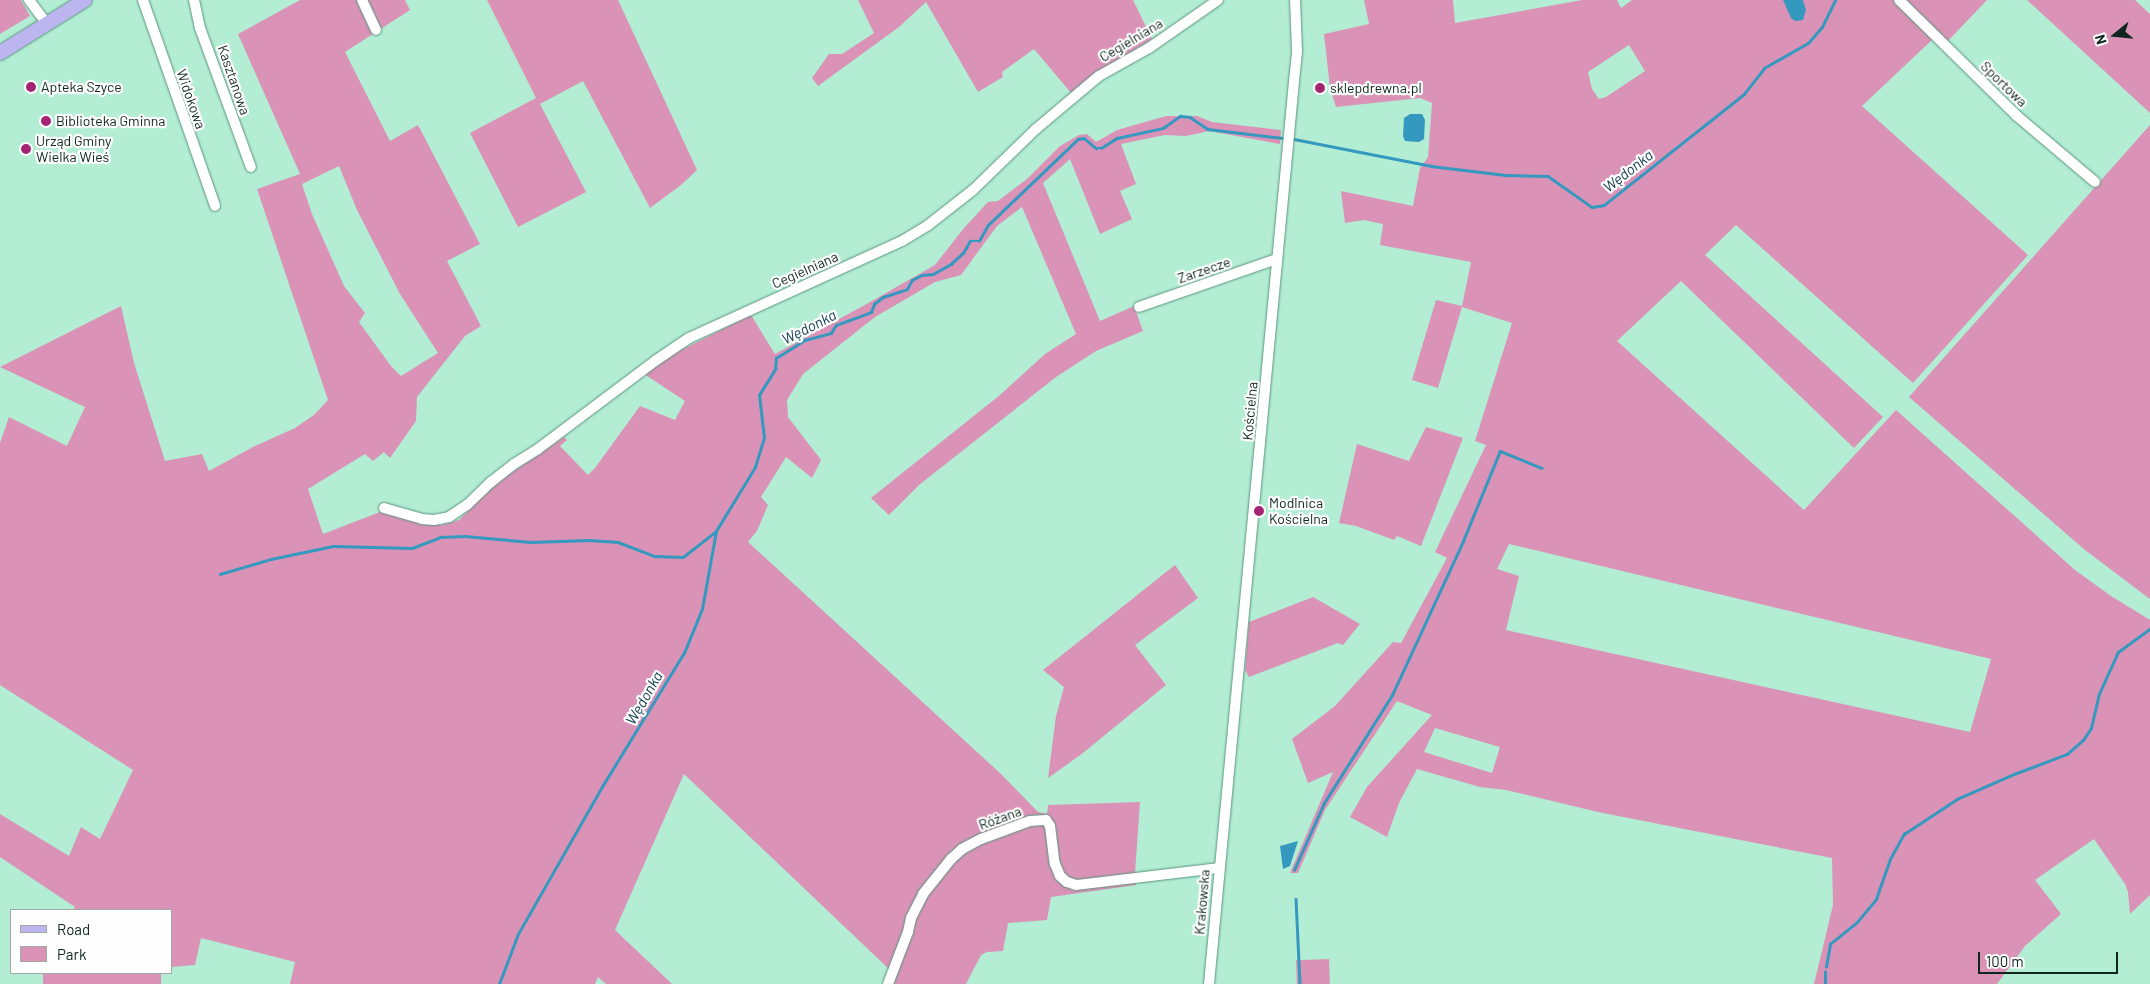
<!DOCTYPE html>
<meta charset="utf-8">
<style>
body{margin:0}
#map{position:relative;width:2150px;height:984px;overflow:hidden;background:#b2edd4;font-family:Barlow,sans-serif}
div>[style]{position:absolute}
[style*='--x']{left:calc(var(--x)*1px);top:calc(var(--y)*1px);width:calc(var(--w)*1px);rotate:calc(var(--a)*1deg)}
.green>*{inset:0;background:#da93b7;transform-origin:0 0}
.water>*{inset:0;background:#3598be}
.stream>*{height:2.5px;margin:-1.25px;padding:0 1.25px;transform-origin:1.25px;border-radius:1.25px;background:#3598be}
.roads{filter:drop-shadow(0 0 1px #5b947e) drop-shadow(0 0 1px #5b947e)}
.minor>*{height:10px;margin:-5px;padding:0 5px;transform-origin:5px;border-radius:5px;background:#fff}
.major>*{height:14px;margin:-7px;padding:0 7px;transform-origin:7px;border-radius:7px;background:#bcb5ef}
.dots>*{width:14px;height:14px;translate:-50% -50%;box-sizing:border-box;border:2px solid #fefefe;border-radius:50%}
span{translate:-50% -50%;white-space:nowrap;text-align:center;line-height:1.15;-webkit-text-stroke:4.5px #fefefe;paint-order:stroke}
.street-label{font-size:14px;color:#0e261d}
.poi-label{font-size:14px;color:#0e261d}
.left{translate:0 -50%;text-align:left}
.water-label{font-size:15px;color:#0f3b4b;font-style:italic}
.legend{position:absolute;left:10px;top:909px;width:162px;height:65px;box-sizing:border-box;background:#fefefe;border:1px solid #9ea8a4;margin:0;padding:6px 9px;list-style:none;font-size:15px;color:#0e261d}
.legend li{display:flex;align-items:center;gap:10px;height:25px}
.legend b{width:25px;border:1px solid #9ea8a4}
.north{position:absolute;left:2090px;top:10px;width:50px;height:50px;-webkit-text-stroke:4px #fefefe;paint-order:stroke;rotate:253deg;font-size:14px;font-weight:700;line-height:20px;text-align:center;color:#0e261d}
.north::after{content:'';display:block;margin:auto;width:18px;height:22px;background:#0e261d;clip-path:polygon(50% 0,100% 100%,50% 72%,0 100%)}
.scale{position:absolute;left:1978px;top:952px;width:140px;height:22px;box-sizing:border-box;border:2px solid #0e261d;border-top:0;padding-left:6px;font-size:15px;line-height:18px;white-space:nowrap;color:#0e261d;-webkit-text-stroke:4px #fefefe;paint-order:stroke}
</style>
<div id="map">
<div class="green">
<div style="clip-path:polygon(0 0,21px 0,30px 16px,0 34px)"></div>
<div style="clip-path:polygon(evenodd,300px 0,405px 0,410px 10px,345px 52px,390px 141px,418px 125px,480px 244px,447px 261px,481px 326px,465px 336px,417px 397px,416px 421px,390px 458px,384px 452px,373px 461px,365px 454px,308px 489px,323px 534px,380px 512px,417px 522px,442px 525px,459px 520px,495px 484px,564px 437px,567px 440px,560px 446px,588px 475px,595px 468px,640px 406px,675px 420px,685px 401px,644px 374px,677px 352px,751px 315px,775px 354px,863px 306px,935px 265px,964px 228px,988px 202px,998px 201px,1027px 179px,1060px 146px,1079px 135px,1087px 134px,1096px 142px,1117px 130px,1166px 116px,1197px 116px,1212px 122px,1281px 130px,1280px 144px,1209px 131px,1186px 136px,1165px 135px,1121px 144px,1136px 184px,1120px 191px,1132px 219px,1100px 234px,1070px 159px,1043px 183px,1100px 321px,1134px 306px,1143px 331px,1096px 351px,1056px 377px,919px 485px,889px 515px,871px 498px,1000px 395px,1045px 354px,1076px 334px,1022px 207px,997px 226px,961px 275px,935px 282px,875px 317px,803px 374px,787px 400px,788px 417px,821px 460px,812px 478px,786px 457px,761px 497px,768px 505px,757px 531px,748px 542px,1001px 774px,1038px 812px,1047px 814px,1048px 805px,1140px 802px,1135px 873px,1136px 885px,1051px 897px,1047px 920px,1008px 923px,1003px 951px,987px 952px,981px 955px,966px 984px,891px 984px,916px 922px,913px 908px,891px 971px,684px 774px,615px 930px,672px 984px,606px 984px,598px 977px,595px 984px,290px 984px,295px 962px,201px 938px,195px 965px,171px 967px,171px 910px,73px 910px,75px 907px,0 857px,0 814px,69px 856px,81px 827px,100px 839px,133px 770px,0 685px,0 443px,9px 417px,67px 446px,85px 407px,0 367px,121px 306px,134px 363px,165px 461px,202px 454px,209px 471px,253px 447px,295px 428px,314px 415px,328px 400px,257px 189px,300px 174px,238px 34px,300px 0,339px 166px,357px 210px,400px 294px,438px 353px,401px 376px,391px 366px,359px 322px,365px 313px,344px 286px,312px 214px,302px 184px,339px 166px)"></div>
<div style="clip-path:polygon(487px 0,618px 0,697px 170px,681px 185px,650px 208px,583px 81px,540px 104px,586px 192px,518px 227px,470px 133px,536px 98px)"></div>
<div style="clip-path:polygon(858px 0,1133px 0,1152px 39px,1098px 72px,1072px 94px,1034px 49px,1002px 72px,1003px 77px,978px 92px,926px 2px,899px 27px,818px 86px,812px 78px,829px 54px,842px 54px,874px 33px)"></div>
<div style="clip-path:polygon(evenodd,1364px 0,1453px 0,1455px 23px,1582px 0,1617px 0,1621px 8px,1632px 0,1897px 0,1934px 38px,1862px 106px,2028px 255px,1913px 383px,1736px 225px,1705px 255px,1883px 417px,1854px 448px,1681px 281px,1617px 341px,1804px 510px,1896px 410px,2075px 570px,2111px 596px,2150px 620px,2150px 895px,2130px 914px,2128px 892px,2125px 884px,2094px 839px,2035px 880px,2061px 914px,2025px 946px,1997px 984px,1814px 984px,1833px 905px,1832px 858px,1598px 812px,1506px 790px,1480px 787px,1417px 769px,1399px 803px,1387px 837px,1350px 817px,1367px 787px,1432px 715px,1397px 701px,1325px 810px,1298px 873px,1290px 873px,1333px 772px,1308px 783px,1292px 739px,1335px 706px,1393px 642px,1401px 643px,1447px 558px,1435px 552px,1486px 445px,1475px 441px,1512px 323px,1462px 307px,1438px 388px,1412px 380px,1436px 300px,1462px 306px,1471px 262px,1380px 245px,1383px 224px,1364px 220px,1345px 223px,1341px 191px,1413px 206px,1420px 168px,1428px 157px,1432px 103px,1420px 98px,1336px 107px,1330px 88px,1324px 34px,1369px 24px,1364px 0,1629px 45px,1645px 71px,1606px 97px,1599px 99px,1592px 89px,1588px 72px,1629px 45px,1364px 0,1509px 544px,1991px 659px,1970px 732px,1506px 630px,1519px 576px,1497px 569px,1509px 544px,1364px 0,1435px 728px,1500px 747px,1492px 773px,1424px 752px,1435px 728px)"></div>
<div style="clip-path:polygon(1903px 0,1987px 0,1946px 43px)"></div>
<div style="clip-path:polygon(2027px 0,2135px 0,2150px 14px,2150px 113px)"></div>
<div style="clip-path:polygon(2150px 125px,2150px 599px,2085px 550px,1909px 397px)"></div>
<div style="clip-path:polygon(1426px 427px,1463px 438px,1421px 546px,1397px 536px,1394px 540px,1356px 526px,1339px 523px,1357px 444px,1409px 461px)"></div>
<div style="clip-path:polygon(1175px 565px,1198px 598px,1135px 645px,1166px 685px,1083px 753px,1048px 778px,1056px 716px,1064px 687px,1043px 670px)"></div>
<div style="clip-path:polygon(1313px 597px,1360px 624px,1343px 645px,1338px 643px,1249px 677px,1245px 670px,1249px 622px)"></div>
<div style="left:1329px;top:959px;width:25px;height:33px;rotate:88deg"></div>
<div style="left:43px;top:973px;width:118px;height:12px"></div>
</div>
<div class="water">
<div style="clip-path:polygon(1783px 0,1803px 0,1806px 10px,1803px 20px,1795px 21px,1791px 18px)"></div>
<div style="clip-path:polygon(1410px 114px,1422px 114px,1425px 120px,1424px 139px,1419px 142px,1405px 141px,1403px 136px,1404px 118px)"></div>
<div style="clip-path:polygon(1298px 841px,1290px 866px,1283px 869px,1280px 846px)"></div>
</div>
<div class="stream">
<div style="--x:1294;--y:139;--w:140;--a:11.1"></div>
<div style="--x:1431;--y:166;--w:77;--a:6.8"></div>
<div style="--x:1507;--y:175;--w:41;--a:1.4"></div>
<div style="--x:1548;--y:176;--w:54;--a:35.2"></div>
<div style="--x:1592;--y:207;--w:12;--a:-9"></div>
<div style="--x:1604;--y:205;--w:179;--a:-38.4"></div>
<div style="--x:1744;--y:94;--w:33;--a:-52"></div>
<div style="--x:1764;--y:68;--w:51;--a:-29.6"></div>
<div style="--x:1808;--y:43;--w:21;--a:-49"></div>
<div style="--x:1822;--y:27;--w:30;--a:-64"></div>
<div style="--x:220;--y:574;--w:53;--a:-16.4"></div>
<div style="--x:271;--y:559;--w:63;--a:-11.8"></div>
<div style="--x:333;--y:546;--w:79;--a:1.5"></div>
<div style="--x:412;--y:548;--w:30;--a:-21"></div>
<div style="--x:440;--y:537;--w:25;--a:-2"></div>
<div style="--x:465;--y:536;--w:66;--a:5.2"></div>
<div style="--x:531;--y:542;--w:58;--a:-2"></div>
<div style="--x:589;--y:540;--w:29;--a:4"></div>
<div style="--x:618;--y:542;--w:39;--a:21"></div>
<div style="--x:654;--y:556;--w:29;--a:2"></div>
<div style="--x:683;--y:557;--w:41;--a:-38"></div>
<div style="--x:1294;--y:870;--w:73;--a:-65.9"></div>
<div style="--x:1324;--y:803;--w:128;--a:-57.8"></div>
<div style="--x:1392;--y:695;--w:170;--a:-65.2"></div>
<div style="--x:1463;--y:541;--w:97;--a:-67.7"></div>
<div style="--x:1500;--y:451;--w:45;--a:22"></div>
<div style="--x:1296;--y:899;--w:85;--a:87.3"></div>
<div style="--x:1826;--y:967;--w:23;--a:-80"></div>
<div style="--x:1830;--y:944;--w:35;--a:-39"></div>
<div style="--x:1857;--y:922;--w:30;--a:-50"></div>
<div style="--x:1876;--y:899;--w:42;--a:-70.7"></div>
<div style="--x:1890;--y:859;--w:29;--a:-61"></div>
<div style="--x:1904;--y:834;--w:64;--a:-33.4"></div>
<div style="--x:1957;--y:799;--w:62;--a:-23.7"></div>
<div style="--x:2014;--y:774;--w:57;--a:-20.7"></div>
<div style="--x:2067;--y:754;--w:21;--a:-41"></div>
<div style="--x:2083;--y:740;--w:14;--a:-56"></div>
<div style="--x:2091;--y:728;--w:35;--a:-77"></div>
<div style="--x:2099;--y:694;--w:46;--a:-65.7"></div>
<div style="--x:2118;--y:652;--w:39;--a:-36"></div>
<div style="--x:499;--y:984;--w:53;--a:-69.2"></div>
<div style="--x:518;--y:934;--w:172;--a:-60.3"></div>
<div style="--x:603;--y:785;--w:155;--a:-58.5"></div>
<div style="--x:684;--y:653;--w:48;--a:-67.8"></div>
<div style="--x:702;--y:609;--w:79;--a:-79.8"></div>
<div style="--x:716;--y:531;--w:75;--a:-58.6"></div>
<div style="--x:755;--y:467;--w:30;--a:-73"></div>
<div style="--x:764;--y:438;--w:43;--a:-96.6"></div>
<div style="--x:759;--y:395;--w:31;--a:-58"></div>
<div style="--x:775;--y:369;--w:11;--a:-85"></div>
<div style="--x:776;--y:358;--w:34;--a:-32"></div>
<div style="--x:805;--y:340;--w:27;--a:-15"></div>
<div style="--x:831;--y:333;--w:9;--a:-58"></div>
<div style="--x:836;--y:325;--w:37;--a:-20"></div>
<div style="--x:871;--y:312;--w:9;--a:-69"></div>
<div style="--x:874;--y:304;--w:11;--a:-38"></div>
<div style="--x:883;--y:297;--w:25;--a:-18"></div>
<div style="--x:907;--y:289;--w:10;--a:-61"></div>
<div style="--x:912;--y:280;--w:11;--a:-27"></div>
<div style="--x:922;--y:275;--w:11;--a:-5"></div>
<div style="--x:933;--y:274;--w:21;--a:-29"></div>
<div style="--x:951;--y:264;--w:16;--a:-43"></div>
<div style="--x:963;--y:253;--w:14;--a:-60"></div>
<div style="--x:970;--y:241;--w:9;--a:0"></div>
<div style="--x:979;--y:241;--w:18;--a:-61"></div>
<div style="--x:988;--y:225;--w:124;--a:-43.7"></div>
<div style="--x:1078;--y:139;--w:6;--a:-9"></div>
<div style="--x:1084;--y:138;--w:16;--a:40"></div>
<div style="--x:1096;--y:148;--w:5;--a:0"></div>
<div style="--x:1101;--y:148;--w:19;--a:-32"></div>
<div style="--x:1117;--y:138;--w:47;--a:-12.3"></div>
<div style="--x:1163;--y:128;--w:21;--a:-35"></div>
<div style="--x:1180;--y:116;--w:10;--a:6"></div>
<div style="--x:1190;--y:117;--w:22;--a:34"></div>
<div style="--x:1208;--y:129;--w:75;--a:6.9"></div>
<div style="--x:1825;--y:984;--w:12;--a:-90"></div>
</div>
<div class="roads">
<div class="minor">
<div style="--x:29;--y:0;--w:31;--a:53"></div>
<div style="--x:143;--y:0;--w:218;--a:70.7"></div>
<div style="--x:194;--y:0;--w:29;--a:78"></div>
<div style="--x:200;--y:28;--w:148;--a:69.9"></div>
<div style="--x:362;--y:0;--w:33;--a:65"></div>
<div style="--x:1899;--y:0;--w:165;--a:44.5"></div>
<div style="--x:2017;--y:116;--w:102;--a:40.2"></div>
<div style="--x:1139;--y:307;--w:146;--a:-19.2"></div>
<div style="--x:384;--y:508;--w:40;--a:16"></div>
<div style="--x:422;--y:519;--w:12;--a:5"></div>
<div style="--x:434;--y:520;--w:15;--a:-11"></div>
<div style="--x:449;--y:517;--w:22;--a:-34"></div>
<div style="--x:467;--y:505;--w:33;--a:-44"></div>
<div style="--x:491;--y:482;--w:29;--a:-38"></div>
<div style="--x:514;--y:464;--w:28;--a:-32"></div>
<div style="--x:538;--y:449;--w:146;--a:-36.9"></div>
<div style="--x:655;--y:361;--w:41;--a:-34.1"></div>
<div style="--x:689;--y:338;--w:234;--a:-24.5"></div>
<div style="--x:902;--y:241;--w:29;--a:-31"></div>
<div style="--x:927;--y:226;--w:58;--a:-38"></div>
<div style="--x:973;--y:190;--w:88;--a:-44.1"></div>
<div style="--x:1036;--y:129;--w:82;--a:-40.1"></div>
<div style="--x:1099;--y:76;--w:57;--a:-29.2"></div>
<div style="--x:1149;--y:48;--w:84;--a:-34.8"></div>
<div style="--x:888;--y:984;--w:56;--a:-69"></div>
<div style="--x:908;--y:932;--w:14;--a:-78"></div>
<div style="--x:911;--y:918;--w:27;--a:-63"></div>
<div style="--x:923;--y:894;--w:45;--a:-51.3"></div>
<div style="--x:951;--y:859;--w:15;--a:-42"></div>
<div style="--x:962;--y:849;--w:21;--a:-28"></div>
<div style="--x:981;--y:839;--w:52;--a:-20.2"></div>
<div style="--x:1030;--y:821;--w:16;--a:-4"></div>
<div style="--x:1046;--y:820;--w:7;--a:56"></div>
<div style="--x:1050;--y:826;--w:38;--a:83"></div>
<div style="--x:1055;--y:864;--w:13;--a:67"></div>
<div style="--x:1060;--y:876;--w:9;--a:41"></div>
<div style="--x:1067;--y:882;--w:9;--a:18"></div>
<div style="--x:1076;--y:885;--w:144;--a:-6.8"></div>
<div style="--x:1209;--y:984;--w:907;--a:-84.62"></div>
<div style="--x:1294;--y:81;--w:30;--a:-84"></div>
<div style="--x:1297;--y:51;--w:51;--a:-92.2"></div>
</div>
<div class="major">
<div style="--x:0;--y:53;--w:100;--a:-31.9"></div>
</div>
</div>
<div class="dots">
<div style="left:31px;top:87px;background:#a42474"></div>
<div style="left:1320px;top:88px;background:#a42474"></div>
<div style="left:46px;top:121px;background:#a42474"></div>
<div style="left:26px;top:149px;background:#a42474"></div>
<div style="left:1259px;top:511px;background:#a42474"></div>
</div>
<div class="street-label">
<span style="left:1131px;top:40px;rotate:-31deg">Cegielniana</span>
<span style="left:234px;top:80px;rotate:71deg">Kasztanowa</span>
<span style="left:2004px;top:84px;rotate:44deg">Sportowa</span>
<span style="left:191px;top:99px;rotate:71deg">Widokowa</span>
<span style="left:805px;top:270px;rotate:-24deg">Cegielniana</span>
<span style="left:1204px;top:270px;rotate:-19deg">Zarzecze</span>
<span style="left:1250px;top:411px;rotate:-85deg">Kościelna</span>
<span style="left:1000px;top:818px;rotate:-20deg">Różana</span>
<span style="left:1202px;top:902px;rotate:-85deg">Krakowska</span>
</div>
<div class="poi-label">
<span class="left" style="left:41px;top:87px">Apteka Szyce</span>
<span class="left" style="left:1330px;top:88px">sklepdrewna.pl</span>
<span class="left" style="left:56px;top:121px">Biblioteka Gminna</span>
<span class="left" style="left:36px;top:149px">Urząd Gminy<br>Wielka Wieś</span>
<span class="left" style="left:1269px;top:511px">Modlnica<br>Kościelna</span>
</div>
<div class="water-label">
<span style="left:1628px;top:171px;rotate:-38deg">Wędonka</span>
<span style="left:809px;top:327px;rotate:-27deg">Wędonka</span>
<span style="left:644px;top:698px;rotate:-60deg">Wędonka</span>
</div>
<ul class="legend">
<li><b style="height:6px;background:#bcb5ef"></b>Road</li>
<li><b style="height:14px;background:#da93b7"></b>Park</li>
</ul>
<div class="north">N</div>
<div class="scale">100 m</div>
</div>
